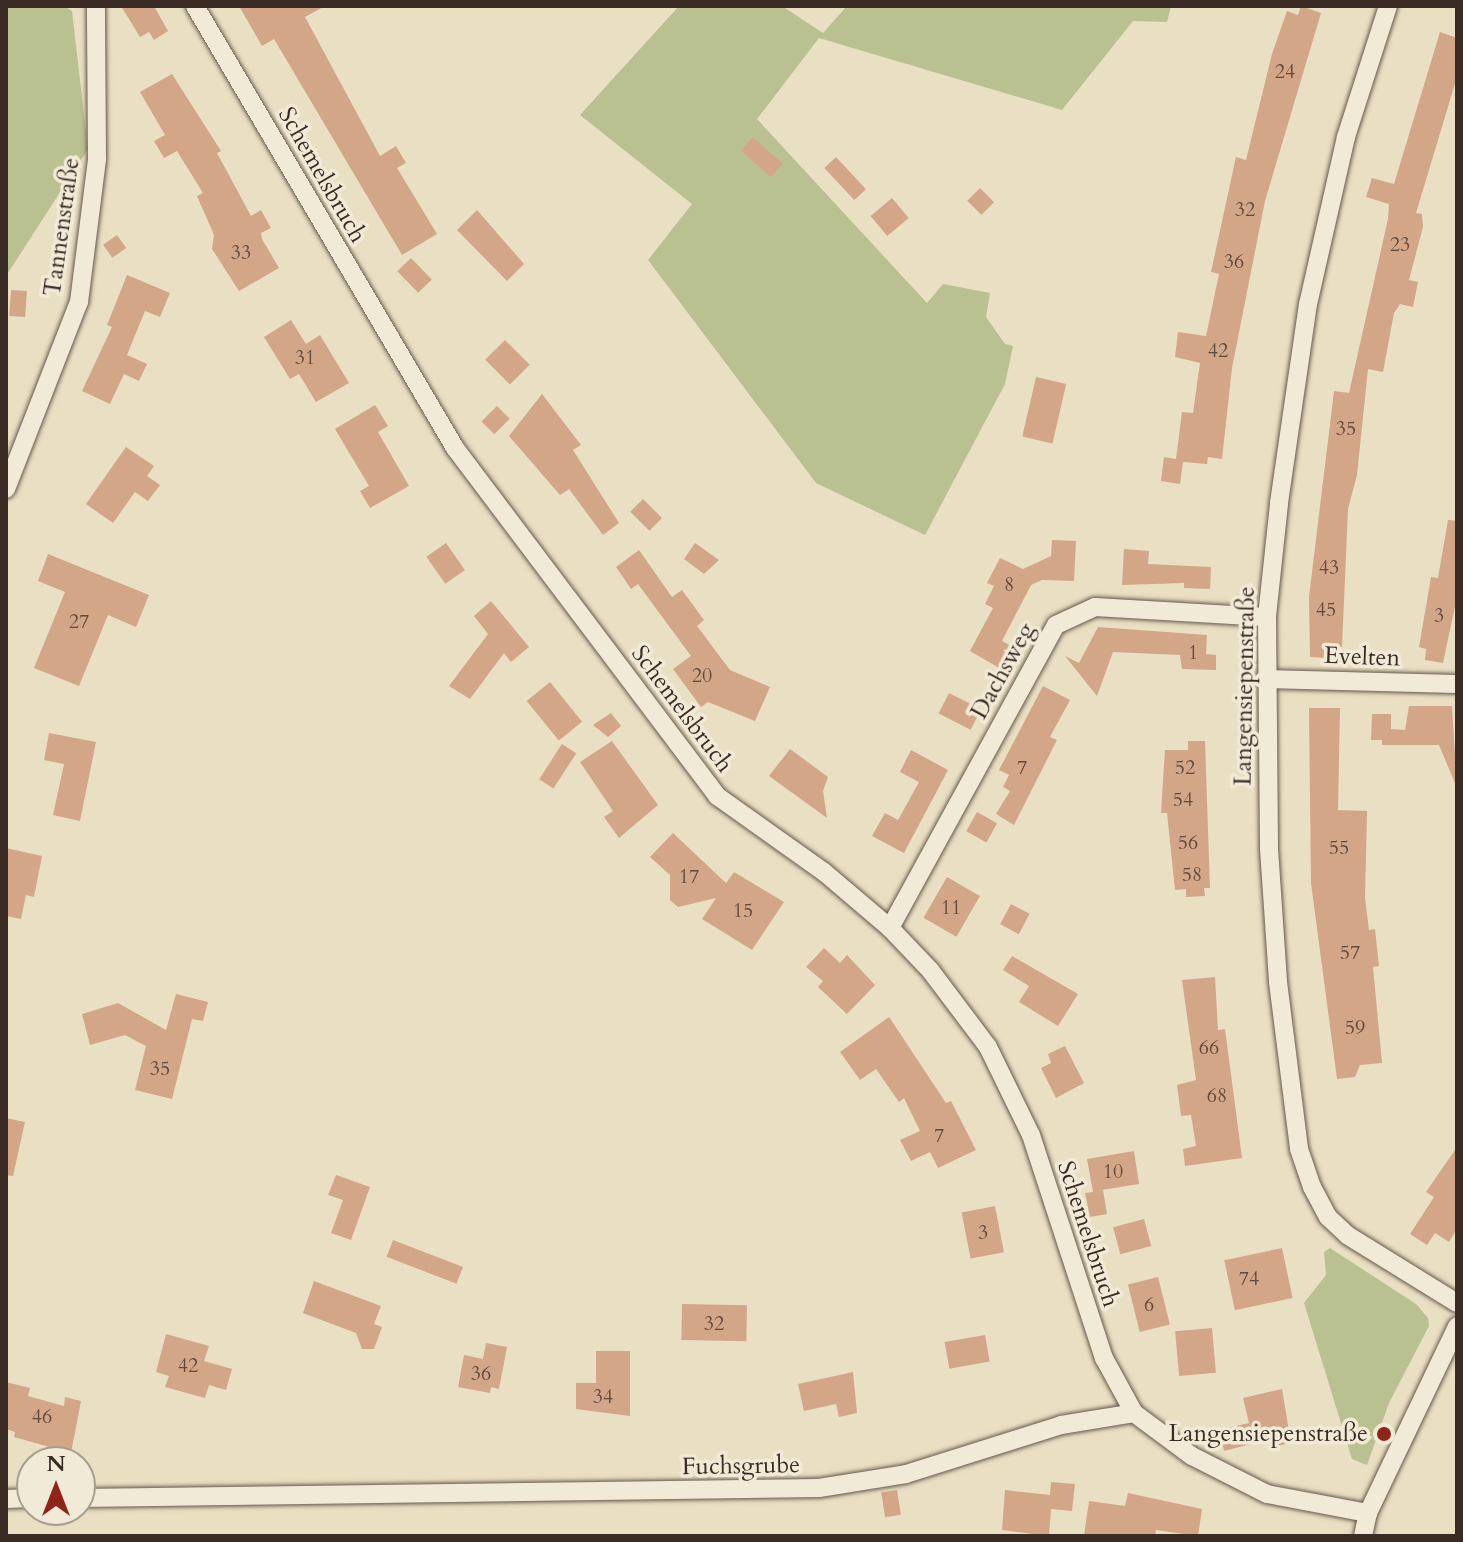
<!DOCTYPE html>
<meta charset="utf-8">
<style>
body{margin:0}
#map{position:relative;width:1463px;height:1542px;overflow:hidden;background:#e9dfc2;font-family:Cardo,serif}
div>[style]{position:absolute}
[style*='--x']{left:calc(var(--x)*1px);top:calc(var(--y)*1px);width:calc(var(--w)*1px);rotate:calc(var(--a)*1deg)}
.green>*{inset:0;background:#bac190}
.building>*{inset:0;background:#d4a688;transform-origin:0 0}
.roads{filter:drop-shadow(0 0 2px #66584c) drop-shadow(0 0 2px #66584c)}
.street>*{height:18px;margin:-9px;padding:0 9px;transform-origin:9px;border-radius:9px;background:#f1ead7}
.dots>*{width:22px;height:22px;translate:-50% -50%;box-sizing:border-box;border:4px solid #f1ead7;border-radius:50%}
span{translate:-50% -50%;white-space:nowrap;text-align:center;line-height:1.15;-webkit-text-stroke:7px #f1ead7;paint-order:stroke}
.number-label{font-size:20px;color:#614a3e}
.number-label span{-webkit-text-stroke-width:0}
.street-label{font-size:24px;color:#3b2b25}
.poi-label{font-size:24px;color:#3b2b25}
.right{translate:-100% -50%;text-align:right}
.frame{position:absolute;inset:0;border:8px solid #3b2b25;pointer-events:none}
.north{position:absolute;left:16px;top:1446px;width:80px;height:80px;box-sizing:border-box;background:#f1ead7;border:2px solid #a89e90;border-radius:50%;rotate:0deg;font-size:22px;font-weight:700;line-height:32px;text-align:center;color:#3b2b25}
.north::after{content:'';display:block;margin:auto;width:28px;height:36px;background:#8f2418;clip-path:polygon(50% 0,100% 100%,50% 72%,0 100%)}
</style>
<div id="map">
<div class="green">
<div style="clip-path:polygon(6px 6px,64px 6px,72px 11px,88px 149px,6px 276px)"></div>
<div style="clip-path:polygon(679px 6px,782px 6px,823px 33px,847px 6px,1171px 6px,1167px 22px,1133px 21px,1062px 110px,819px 38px,757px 119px,927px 303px,943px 284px,990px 293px,986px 317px,1005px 344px,1013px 346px,1005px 384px,925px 535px,816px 483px,648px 260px,692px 204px,580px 115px)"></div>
<div style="clip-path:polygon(1330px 1248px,1416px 1304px,1428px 1318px,1429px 1326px,1389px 1403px,1367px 1465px,1352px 1459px,1304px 1303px,1326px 1275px,1324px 1252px)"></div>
</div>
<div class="building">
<div style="clip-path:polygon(121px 6px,154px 6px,168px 31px,154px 40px,149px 32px,140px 37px)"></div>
<div style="clip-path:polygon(239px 6px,325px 6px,305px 17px,380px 156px,396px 146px,406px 163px,397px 168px,437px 234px,402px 255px,274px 39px,262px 46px)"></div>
<div style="clip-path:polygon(1301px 6px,1321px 13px,1265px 201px,1232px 368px,1222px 459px,1208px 457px,1207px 464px,1183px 462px,1180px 484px,1161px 481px,1164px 457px,1176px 459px,1182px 412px,1193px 413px,1200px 363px,1175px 357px,1178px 332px,1206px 336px,1219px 274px,1211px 272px,1236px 157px,1246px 160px,1272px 54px,1287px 11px,1298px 15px)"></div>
<div style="clip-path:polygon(1440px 32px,1457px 38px,1457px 77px,1416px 213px,1422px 214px,1423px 227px,1409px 280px,1418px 282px,1413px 307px,1400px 304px,1394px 313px,1383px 372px,1368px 369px,1357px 475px,1348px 509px,1342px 647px,1330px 646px,1329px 658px,1310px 657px,1309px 597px,1334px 391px,1349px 393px,1388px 219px,1389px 204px,1366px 197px,1372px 178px,1394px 184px)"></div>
<div style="clip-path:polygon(172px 74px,221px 151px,217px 153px,251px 216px,261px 210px,271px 228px,261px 233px,262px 239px,279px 268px,239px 291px,212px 249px,214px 235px,197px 196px,203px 193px,177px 151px,164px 158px,154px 141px,165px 135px,140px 92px)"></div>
<div style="left:753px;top:137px;width:40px;height:18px;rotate:42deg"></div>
<div style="left:836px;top:157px;width:44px;height:16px;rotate:47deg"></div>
<div style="left:980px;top:188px;width:20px;height:18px;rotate:45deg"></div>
<div style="left:892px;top:198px;width:26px;height:28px;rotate:50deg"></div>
<div style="clip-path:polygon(477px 210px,524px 264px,507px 281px,457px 230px)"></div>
<div style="left:117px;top:235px;width:16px;height:17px;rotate:55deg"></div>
<div style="left:411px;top:258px;width:30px;height:19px;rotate:46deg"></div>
<div style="clip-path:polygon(127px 275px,170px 293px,160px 317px,145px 311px,127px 355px,147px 364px,139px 381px,124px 374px,110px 404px,82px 391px,112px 327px,107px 325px)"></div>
<div style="left:11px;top:290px;width:16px;height:26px;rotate:4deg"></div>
<div style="clip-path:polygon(291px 320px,306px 344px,320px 335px,349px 383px,316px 402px,299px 374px,290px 379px,264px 337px)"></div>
<div style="left:505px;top:340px;width:35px;height:28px;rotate:45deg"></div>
<div style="left:1036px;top:377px;width:31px;height:61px;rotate:13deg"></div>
<div style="clip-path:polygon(542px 394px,581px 445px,573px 450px,619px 523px,603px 535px,569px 489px,560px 495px,509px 436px)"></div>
<div style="clip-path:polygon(375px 405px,388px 426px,378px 432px,409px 486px,370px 508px,360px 491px,369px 486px,335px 429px)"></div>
<div style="left:497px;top:406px;width:18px;height:22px;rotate:45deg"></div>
<div style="clip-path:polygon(126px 447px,154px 466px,147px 476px,160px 485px,148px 501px,135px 492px,113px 523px,86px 504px)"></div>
<div style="left:643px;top:499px;width:27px;height:18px;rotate:45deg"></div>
<div style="clip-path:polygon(1448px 520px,1457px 521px,1457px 597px,1443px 663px,1425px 660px,1426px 649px,1419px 647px,1431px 577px,1438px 578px)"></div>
<div style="clip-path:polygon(1052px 540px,1076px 541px,1074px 581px,1042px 580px,1031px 585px,1002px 641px,1013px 647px,1001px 669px,970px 651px,993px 608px,985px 604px,994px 586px,987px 583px,1000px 558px,1023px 569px,1051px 556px)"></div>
<div style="left:446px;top:543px;width:33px;height:24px;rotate:55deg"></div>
<div style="clip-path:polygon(695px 543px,719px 560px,704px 574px,684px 559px)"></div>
<div style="clip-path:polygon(1124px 549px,1149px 551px,1148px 564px,1211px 567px,1210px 589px,1184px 588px,1184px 583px,1122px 585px)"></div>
<div style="clip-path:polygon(639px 550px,672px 597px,682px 590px,704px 620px,697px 626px,730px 670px,770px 687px,755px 721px,708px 702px,701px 707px,673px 669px,691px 656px,638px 584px,631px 589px,616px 567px)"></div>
<div style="clip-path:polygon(48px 554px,149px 595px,136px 627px,108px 615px,79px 686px,34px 668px,65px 592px,38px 581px)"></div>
<div style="clip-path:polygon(491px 601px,529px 647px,511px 662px,504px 653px,470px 699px,449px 686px,488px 634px,474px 616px)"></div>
<div style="clip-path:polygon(1098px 627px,1207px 635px,1206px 654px,1216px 655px,1216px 670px,1182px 669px,1180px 655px,1113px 652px,1097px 696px,1065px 656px,1079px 663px)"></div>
<div style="left:550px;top:682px;width:51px;height:30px;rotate:51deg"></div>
<div style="clip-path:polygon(1043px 686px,1070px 700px,1050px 737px,1057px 740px,1014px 825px,996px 814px,1010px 791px,1003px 787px,1009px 775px,999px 770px)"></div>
<div style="left:949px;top:693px;width:36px;height:23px;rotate:27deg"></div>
<div style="clip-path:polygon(1409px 706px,1452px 706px,1457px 788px,1439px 745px,1382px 745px,1382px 740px,1371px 740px,1372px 714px,1391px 714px,1391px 729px,1405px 730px)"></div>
<div style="clip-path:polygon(1309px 708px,1340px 708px,1338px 810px,1367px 811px,1365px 898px,1369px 930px,1375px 929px,1379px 966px,1373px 967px,1382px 1063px,1360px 1065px,1355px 1077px,1337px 1079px,1311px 883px)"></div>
<div style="clip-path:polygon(611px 713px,621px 726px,608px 737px,593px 725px)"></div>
<div style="clip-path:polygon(49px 733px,96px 742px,80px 821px,53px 815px,64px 764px,44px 760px)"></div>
<div style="clip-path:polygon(612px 741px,658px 805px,619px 838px,604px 817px,613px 811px,580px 762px)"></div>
<div style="clip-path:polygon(1188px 741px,1205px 741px,1210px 888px,1204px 888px,1205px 896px,1186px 897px,1186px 889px,1175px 890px,1167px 813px,1161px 813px,1165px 750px,1188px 750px)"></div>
<div style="left:562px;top:744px;width:17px;height:42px;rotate:33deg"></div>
<div style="clip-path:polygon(790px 749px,828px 777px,823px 791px,827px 818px,769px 776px)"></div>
<div style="clip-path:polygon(911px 750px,948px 770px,904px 853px,872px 836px,885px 813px,898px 820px,919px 782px,900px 772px)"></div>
<div style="left:977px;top:812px;width:23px;height:22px;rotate:29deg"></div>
<div style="clip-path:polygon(673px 833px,726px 883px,734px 872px,784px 902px,752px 950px,702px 919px,716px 898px,678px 907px,670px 900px,670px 875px,650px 857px)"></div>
<div style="clip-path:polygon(6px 848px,42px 856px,34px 897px,26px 895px,21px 919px,6px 916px)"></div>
<div style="left:947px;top:877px;width:38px;height:47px;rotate:30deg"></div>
<div style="left:1011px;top:904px;width:21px;height:23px;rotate:28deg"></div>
<div style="clip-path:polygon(824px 948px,840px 963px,847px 955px,875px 985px,847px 1014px,818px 987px,823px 981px,806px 967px)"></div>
<div style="clip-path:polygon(1012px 956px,1078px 994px,1058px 1026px,1019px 1002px,1029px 986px,1003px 970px)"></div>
<div style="clip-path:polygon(1215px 977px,1218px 1030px,1225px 1029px,1242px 1158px,1185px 1166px,1183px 1149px,1196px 1146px,1191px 1115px,1181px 1116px,1177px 1085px,1196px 1080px,1182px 980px)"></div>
<div style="clip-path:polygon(176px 994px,208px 1002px,203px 1021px,192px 1019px,172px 1099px,135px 1090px,146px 1046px,125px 1035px,90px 1045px,82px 1014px,118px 1003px,166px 1030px)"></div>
<div style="clip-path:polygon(889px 1017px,946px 1103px,951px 1101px,976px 1150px,938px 1168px,930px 1152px,911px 1161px,900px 1140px,920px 1131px,904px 1098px,899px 1102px,876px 1069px,860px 1080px,840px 1052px)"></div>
<div style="clip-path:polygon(1065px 1046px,1084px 1083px,1056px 1098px,1041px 1068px,1051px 1063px,1048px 1054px)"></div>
<div style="clip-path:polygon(6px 1118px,25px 1122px,13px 1176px,6px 1175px)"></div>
<div style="clip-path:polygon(1457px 1147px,1457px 1229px,1449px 1242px,1435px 1233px,1427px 1245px,1410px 1234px,1434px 1197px,1426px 1192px)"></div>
<div style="clip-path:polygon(1134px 1151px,1139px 1184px,1095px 1191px,1103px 1190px,1107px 1214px,1090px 1217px,1085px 1193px,1093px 1192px,1087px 1159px)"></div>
<div style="clip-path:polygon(336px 1175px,370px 1187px,351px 1240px,331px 1233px,343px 1200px,328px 1195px)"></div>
<div style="left:995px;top:1206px;width:47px;height:34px;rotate:79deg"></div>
<div style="left:1144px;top:1219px;width:28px;height:32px;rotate:75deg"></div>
<div style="left:393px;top:1240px;width:75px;height:18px;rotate:21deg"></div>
<div style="left:1282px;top:1248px;width:51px;height:59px;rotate:78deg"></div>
<div style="left:1158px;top:1277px;width:49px;height:31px;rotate:76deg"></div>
<div style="clip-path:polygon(314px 1281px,381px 1306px,374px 1324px,382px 1327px,374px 1349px,362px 1349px,356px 1333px,303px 1313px)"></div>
<div style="left:682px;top:1304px;width:65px;height:36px;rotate:1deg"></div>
<div style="left:1212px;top:1328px;width:45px;height:37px;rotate:85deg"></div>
<div style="clip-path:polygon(166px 1334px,209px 1346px,204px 1361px,232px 1369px,226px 1390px,209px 1385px,205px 1398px,165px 1387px,169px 1376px,156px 1372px)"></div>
<div style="left:985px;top:1335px;width:27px;height:41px;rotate:80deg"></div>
<div style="clip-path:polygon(486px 1343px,507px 1347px,499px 1389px,491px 1387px,490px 1393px,458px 1387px,464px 1355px,483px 1359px)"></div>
<div style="clip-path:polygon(596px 1351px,630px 1351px,630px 1416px,576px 1409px,576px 1383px,596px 1383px)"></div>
<div style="clip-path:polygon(853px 1372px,857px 1413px,839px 1417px,836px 1404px,804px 1411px,798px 1384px)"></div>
<div style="clip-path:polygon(6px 1382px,30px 1388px,28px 1396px,64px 1406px,65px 1397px,81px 1401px,71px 1453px,14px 1437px,15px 1432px,6px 1429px)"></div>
<div style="clip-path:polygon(1282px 1389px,1291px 1443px,1272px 1447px,1270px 1439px,1224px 1451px,1219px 1430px,1249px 1423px,1243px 1398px)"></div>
<div style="clip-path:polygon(1051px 1482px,1075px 1484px,1072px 1511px,1051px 1509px,1049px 1536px,1002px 1530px,1005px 1490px,1050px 1495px)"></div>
<div style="left:897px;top:1490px;width:25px;height:16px;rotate:81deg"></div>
<div style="clip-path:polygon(1128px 1493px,1202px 1509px,1198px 1536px,1156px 1530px,1155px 1536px,1084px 1536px,1089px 1501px,1125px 1506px)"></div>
</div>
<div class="roads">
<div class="street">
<div style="--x:195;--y:6;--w:513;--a:59.53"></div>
<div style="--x:455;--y:448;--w:436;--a:53"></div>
<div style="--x:717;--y:796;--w:131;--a:35.4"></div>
<div style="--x:824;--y:872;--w:87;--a:40.3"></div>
<div style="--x:890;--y:928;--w:58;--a:46.4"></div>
<div style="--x:930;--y:970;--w:96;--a:53"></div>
<div style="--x:988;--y:1047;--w:98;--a:64"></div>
<div style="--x:1031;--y:1135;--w:235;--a:71.9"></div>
<div style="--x:1104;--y:1358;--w:63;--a:61.4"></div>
<div style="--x:1134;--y:1413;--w:72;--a:36.6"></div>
<div style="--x:1192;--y:1456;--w:84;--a:26.9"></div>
<div style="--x:1267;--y:1494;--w:103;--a:10.7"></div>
<div style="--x:1388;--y:6;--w:138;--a:107.8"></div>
<div style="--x:1346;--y:137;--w:171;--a:102.8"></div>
<div style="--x:1308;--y:304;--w:202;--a:98.3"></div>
<div style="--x:1279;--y:504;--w:114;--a:96.1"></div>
<div style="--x:1267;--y:617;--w:232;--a:89.5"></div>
<div style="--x:1269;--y:849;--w:133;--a:86.1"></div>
<div style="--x:1278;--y:982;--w:168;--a:82.8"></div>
<div style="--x:1299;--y:1149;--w:40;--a:71.1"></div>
<div style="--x:1312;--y:1187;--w:34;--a:62"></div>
<div style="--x:1328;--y:1217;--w:26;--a:43"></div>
<div style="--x:1347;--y:1235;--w:129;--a:31.7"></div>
<div style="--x:6;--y:489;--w:201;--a:-68.7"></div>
<div style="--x:79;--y:302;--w:144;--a:-82.8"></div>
<div style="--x:97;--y:159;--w:153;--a:-90.4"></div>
<div style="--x:1265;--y:679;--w:192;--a:1.5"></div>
<div style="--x:890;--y:928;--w:345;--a:-61.3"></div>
<div style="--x:1056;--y:625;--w:43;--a:-24.8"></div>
<div style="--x:1095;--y:607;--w:172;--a:3.3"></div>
<div style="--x:80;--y:1498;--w:739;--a:-0.78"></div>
<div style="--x:819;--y:1488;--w:88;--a:-9.1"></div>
<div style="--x:906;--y:1474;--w:163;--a:-17.5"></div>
<div style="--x:1061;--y:1425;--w:74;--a:-9.3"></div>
<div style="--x:6;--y:1499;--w:26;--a:-2"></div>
<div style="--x:1363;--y:1536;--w:24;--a:-78"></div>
<div style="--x:1368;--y:1513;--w:207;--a:-64.5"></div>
</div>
</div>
<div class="dots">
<div style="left:1384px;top:1434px;background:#8f2418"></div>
</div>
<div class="number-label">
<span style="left:1285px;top:71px">24</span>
<span style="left:1245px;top:209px">32</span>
<span style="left:1400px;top:244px">23</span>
<span style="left:241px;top:252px">33</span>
<span style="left:1234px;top:261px">36</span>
<span style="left:1218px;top:350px">42</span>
<span style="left:305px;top:357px">31</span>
<span style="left:1346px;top:428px">35</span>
<span style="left:1329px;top:567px">43</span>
<span style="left:1009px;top:584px">8</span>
<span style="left:1326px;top:609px">45</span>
<span style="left:1439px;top:615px">3</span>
<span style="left:79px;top:621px">27</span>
<span style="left:1193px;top:652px">1</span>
<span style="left:702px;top:675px">20</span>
<span style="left:1022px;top:767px">7</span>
<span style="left:1185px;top:767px">52</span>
<span style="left:1183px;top:799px">54</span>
<span style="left:1188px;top:842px">56</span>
<span style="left:1339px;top:847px">55</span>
<span style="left:1192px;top:874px">58</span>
<span style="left:689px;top:876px">17</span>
<span style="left:951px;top:907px">11</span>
<span style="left:743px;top:910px">15</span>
<span style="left:1350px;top:952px">57</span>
<span style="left:1355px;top:1027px">59</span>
<span style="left:1209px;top:1047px">66</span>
<span style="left:160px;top:1068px">35</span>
<span style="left:1217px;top:1095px">68</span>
<span style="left:939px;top:1135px">7</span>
<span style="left:1113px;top:1171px">10</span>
<span style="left:983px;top:1232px">3</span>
<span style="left:1249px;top:1278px">74</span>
<span style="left:1149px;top:1304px">6</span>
<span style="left:714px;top:1323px">32</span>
<span style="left:188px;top:1365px">42</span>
<span style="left:481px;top:1373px">36</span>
<span style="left:603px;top:1396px">34</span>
<span style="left:42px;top:1416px">46</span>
</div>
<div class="street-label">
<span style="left:322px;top:175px;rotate:60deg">Schemelsbruch</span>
<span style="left:62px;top:227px;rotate:-82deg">Tannenstraße</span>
<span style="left:1362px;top:657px;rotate:2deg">Evelten</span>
<span style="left:1003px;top:671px;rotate:-61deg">Dachsweg</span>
<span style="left:1245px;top:686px;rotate:-89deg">Langensiepenstraße</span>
<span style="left:682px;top:709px;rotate:53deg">Schemelsbruch</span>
<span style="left:1088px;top:1234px;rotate:72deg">Schemelsbruch</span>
<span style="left:741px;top:1466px;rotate:-1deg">Fuchsgrube</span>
</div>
<div class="poi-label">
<span class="right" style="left:1368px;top:1434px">Langensiepenstraße</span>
</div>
<div class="frame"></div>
<div class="north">N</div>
</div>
